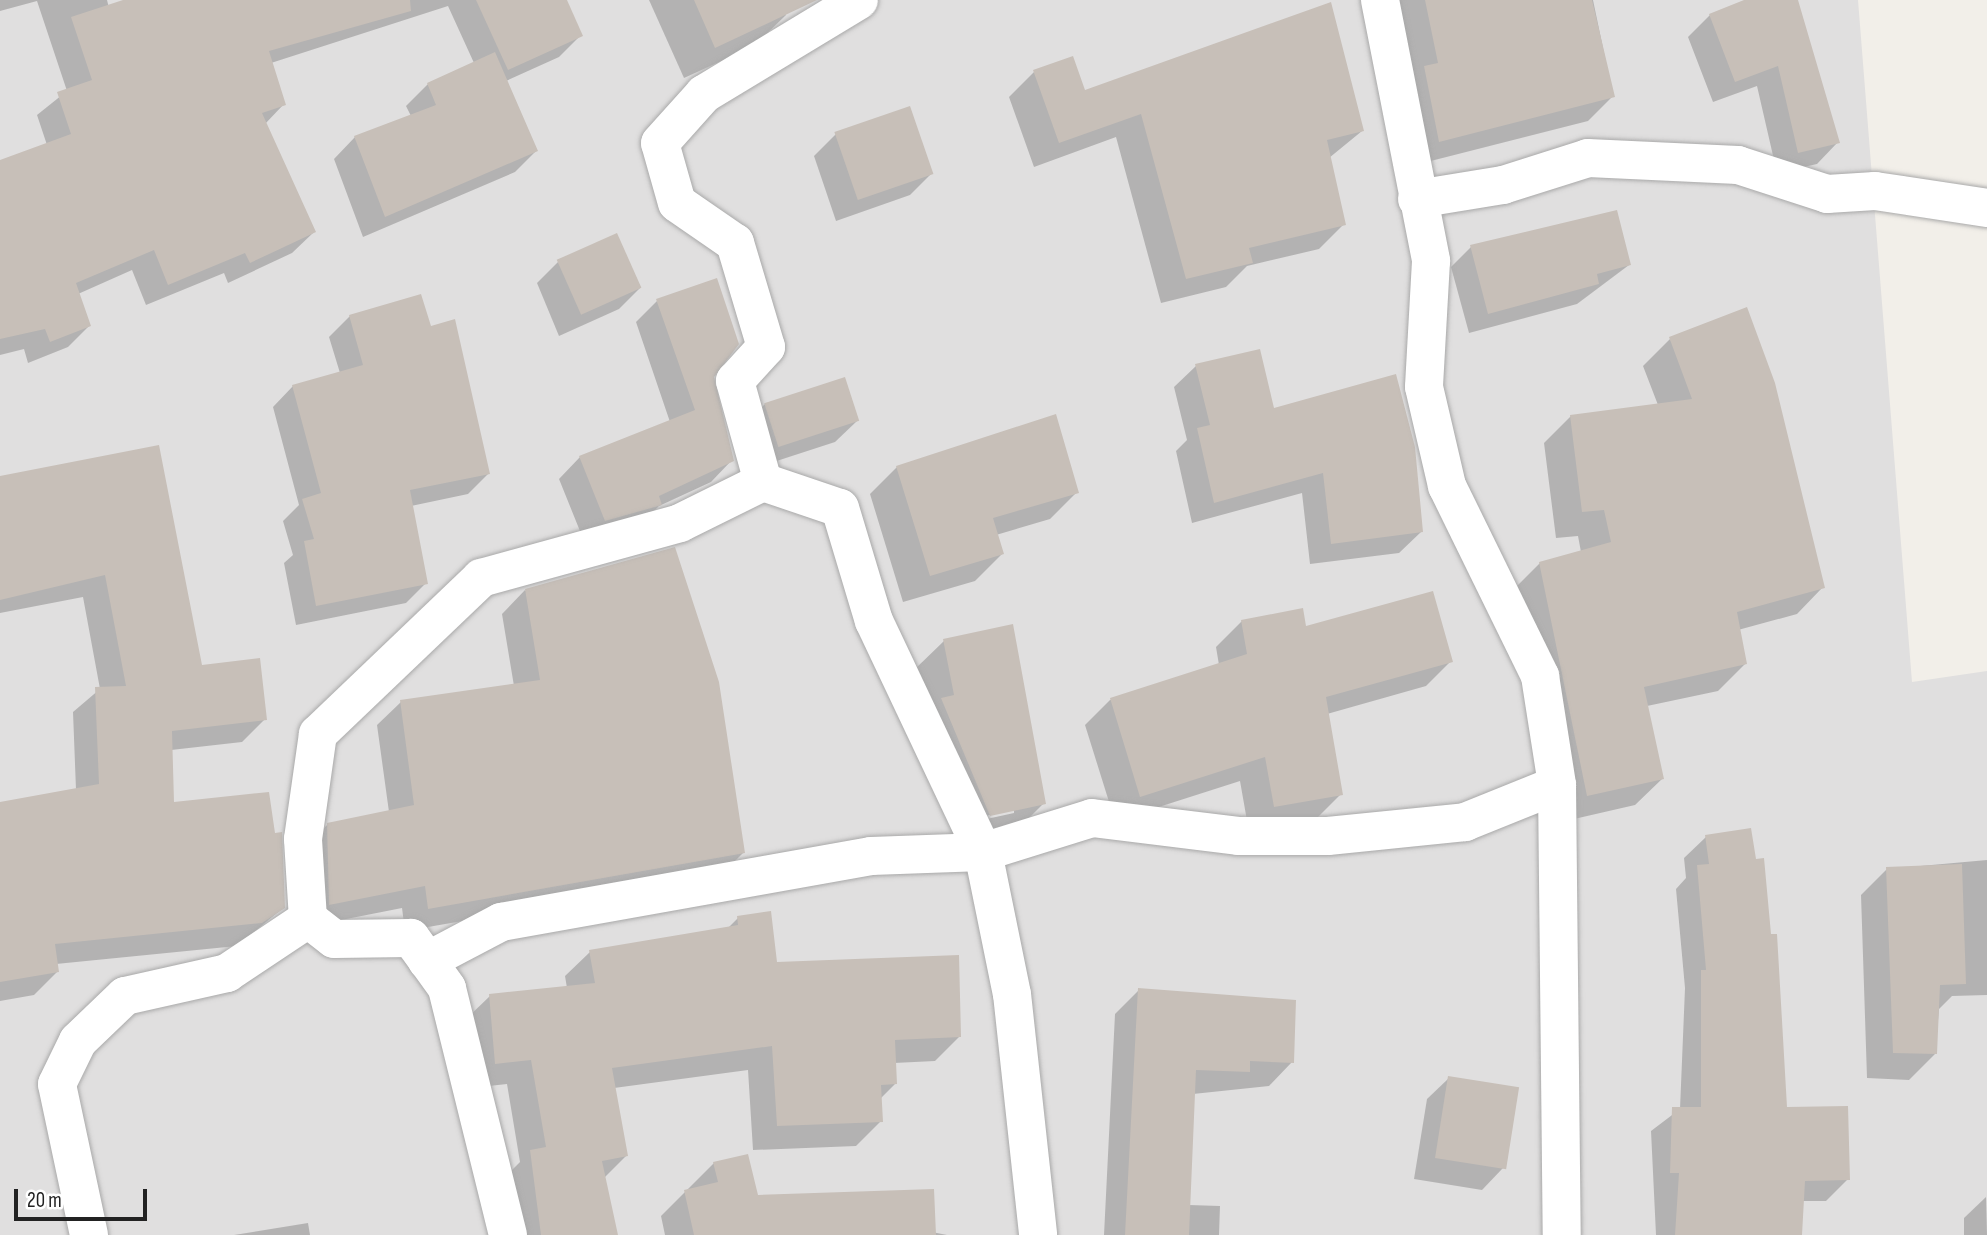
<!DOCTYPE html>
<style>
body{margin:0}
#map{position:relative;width:1987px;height:1235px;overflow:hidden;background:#f2efe9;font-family:"Sofia Sans Condensed",sans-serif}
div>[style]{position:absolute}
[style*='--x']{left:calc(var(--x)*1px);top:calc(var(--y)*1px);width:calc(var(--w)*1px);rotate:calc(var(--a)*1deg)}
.residential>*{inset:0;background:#e0dfdf}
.shadow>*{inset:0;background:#0003}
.building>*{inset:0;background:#c7bfb8;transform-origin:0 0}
.roads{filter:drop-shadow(0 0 2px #a9a9a9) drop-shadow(0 0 2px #a9a9a9)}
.minor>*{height:38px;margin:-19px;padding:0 19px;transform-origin:19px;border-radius:19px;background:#fff}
span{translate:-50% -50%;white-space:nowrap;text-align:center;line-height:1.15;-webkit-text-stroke:7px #fff;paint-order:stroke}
.scale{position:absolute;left:14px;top:1189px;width:133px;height:32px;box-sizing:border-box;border:4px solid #222;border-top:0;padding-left:9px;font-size:21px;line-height:24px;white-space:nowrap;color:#222;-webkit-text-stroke:5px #fff;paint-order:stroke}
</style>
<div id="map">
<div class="residential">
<div style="clip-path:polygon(0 0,1858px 0,1912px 682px,1987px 671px,1987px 1235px,0 1235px)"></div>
</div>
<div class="shadow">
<div style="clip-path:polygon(0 0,107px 0,109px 8px,130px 0,565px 0,581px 35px,559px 57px,506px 81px,536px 151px,515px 172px,363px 237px,334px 159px,355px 137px,411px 116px,406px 106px,428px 84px,474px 63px,448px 6px,271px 63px,284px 104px,265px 124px,314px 232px,292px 253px,228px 283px,224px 273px,146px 305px,132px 270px,78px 294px,89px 326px,68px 347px,28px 363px,24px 349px,0 355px,0 164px,47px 145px,37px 115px,67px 91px,37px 1px,0 11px)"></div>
<div style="clip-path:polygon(649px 0,779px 0,786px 15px,754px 46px,684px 78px)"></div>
<div style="clip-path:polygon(1393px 0,1593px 0,1613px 96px,1588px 121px,1415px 165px)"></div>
<div style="clip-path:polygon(1749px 0,1797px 0,1838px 142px,1817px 164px,1777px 173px,1757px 86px,1713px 102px,1688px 37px,1710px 15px)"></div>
<div style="clip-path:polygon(1034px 72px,1083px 93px,1362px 131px,1329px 158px,1344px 224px,1319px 249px,1247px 266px,1226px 287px,1161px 303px,1116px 137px,1034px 167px,1009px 97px)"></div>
<div style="clip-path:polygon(836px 134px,931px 174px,910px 195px,836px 221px,814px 156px)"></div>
<div style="clip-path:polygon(1471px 247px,1629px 265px,1577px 304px,1469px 333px,1451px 267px)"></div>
<div style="clip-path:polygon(558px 262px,640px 288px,619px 309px,559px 336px,537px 283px)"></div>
<div style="clip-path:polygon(657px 301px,712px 376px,732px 460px,711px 482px,659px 506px,639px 526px,584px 541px,559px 479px,580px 457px,670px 422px,636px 322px)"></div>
<div style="clip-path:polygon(350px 316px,429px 329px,488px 474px,468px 494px,411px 506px,426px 583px,406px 603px,296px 625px,284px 563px,293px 555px,283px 521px,299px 505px,273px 407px,293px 386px,340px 373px,329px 337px)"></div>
<div style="clip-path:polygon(1670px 339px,1823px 587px,1797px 614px,1738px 630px,1745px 664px,1718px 691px,1647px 706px,1662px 779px,1635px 805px,1561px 822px,1513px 590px,1540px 563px,1581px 552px,1578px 536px,1556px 538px,1544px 443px,1571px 416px,1658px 405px,1643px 366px)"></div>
<div style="clip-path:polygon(1196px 366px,1272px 410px,1421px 532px,1399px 553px,1310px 564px,1302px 493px,1192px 523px,1176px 451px,1187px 440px,1174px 387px)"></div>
<div style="clip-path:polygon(765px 404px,857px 421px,835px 442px,755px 468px,743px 426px)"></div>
<div style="clip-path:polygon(157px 447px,200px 667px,265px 719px,242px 742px,171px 750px,172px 804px,284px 907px,237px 946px,56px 964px,57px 972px,34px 995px,0 1001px,0 804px,76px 790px,73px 712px,100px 689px,83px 597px,0 613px,0 480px)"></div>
<div style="clip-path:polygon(897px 467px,1077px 492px,1050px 519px,996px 535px,1002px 554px,975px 581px,903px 602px,870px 494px)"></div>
<div style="clip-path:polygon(525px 590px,744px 852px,720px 876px,405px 931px,402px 908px,306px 927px,305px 848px,328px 824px,389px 812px,377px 725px,401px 702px,514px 686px,502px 614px)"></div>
<div style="clip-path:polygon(1242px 621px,1451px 661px,1426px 686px,1327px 714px,1341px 794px,1316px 819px,1249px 832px,1240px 781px,1115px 821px,1085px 725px,1110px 700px,1219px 665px,1216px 647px)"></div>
<div style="clip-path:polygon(evenodd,944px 641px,1044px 803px,1015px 832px,962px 844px,915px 669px,944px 641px,1014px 809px,1014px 813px,982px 820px,981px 817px,1014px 809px)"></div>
<div style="clip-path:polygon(1706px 837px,1770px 936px,1786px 1109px,1848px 1179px,1826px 1201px,1802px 1201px,1800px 1235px,1656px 1235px,1651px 1131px,1680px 1109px,1685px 988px,1676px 889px,1686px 878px,1684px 858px)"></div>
<div style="clip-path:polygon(1987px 860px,1987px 995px,1952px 996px,1939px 1009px,1935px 1054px,1909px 1080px,1867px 1078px,1861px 895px,1887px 869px)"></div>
<div style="clip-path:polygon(738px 918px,776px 964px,960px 1036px,935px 1061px,894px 1063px,895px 1084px,880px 1099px,881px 1121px,856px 1146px,753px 1150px,748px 1070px,614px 1088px,626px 1156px,604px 1178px,617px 1235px,512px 1235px,506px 1176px,520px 1162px,507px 1084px,471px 1088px,465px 1020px,490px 996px,567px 988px,565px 976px,590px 952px,727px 929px)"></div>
<div style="clip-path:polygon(1139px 990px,1292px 1062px,1269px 1086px,1193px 1094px,1189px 1205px,1220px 1206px,1219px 1235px,1104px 1235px,1115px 1014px)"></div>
<div style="clip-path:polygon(1449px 1078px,1503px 1168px,1482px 1190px,1414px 1179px,1427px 1099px)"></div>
<div style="clip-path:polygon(714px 1163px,756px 1197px,947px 1235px,665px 1235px,661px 1216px)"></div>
<div style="clip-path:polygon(1986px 1197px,1987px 1235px,1964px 1235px,1964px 1218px)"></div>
<div style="clip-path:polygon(308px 1223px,310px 1235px,234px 1235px)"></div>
</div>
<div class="building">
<div style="clip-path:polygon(123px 0,410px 0,411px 11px,269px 51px,286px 105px,262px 113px,316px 232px,250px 263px,245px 253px,168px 285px,154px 250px,76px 283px,91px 326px,50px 342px,45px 329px,0 339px,0 160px,71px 134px,57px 92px,92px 80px,71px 17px)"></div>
<div style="clip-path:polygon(476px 0,567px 0,583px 36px,508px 70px)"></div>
<div style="clip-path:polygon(694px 0,817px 0,715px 48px)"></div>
<div style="clip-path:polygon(1425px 0,1592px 0,1615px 97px,1439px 142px,1424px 66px,1438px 63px)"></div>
<div style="clip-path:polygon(1744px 0,1798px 0,1840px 143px,1798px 153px,1778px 66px,1735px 82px,1709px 14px)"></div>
<div style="clip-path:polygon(1331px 2px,1364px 131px,1327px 140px,1346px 225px,1249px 248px,1253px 263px,1186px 279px,1141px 114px,1059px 143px,1033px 70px,1073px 56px,1085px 90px)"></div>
<div style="clip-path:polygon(495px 52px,538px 151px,385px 217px,354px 136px,436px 105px,427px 83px)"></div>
<div style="left:910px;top:106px;width:72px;height:80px;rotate:71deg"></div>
<div style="clip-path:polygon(1617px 210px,1631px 265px,1597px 274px,1599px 284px,1488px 314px,1470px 245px)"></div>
<div style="left:617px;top:233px;width:60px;height:66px;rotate:66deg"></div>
<div style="clip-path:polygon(717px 278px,739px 344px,714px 377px,734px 461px,659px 496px,662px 505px,605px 521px,579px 456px,695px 410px,656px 299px)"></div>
<div style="clip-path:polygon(421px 294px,431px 326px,455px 319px,490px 474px,410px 490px,428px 584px,316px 606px,304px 541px,314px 539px,302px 499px,321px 493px,292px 385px,363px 365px,349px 315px)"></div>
<div style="clip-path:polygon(1747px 307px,1775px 383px,1825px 588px,1737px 612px,1747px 664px,1644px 687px,1664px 779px,1587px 796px,1539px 562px,1611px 542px,1604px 510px,1582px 512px,1570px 415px,1692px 399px,1669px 337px)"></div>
<div style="clip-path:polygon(1260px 349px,1274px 408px,1396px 374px,1415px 447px,1423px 532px,1331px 544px,1323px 473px,1214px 503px,1197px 428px,1210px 425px,1195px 364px)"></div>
<div style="left:845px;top:377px;width:46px;height:85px;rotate:72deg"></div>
<div style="clip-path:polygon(1056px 414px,1079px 493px,993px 518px,1004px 554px,930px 576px,896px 466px)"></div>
<div style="clip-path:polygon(159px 445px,202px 665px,260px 658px,267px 720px,172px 731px,174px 802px,269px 792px,275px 833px,282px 832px,285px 908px,262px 923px,55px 944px,59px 972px,0 982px,0 802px,99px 784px,95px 687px,126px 686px,105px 575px,0 600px,0 476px)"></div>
<div style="clip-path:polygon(675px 547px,719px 682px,745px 853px,428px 909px,425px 886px,329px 905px,327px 823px,414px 805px,400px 700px,540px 680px,525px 589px)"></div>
<div style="clip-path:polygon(1433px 591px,1453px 662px,1326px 697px,1343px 795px,1274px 807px,1265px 757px,1140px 797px,1110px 698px,1247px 654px,1241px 620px,1303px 608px,1306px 626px)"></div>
<div style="clip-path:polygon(1013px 624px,1046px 804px,990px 816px,941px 698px,954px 695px,943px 639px)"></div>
<div style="clip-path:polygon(1751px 828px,1756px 859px,1764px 858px,1771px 934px,1777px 934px,1787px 1107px,1848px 1106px,1850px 1180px,1805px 1181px,1802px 1235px,1675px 1235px,1679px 1173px,1670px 1173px,1672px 1107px,1701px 1107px,1701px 970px,1706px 970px,1697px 865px,1709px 864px,1705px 835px)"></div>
<div style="clip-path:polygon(1962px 864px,1966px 984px,1940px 985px,1937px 1054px,1893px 1053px,1886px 867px)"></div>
<div style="clip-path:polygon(771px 911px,777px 962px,959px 955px,961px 1037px,895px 1040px,897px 1084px,881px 1085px,883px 1122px,777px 1126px,772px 1046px,612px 1068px,628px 1156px,602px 1161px,618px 1235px,541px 1235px,530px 1150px,546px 1147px,531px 1060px,495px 1064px,489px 994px,595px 983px,589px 950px,738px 925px,737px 916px)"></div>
<div style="clip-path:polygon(1138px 988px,1296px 1000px,1294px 1063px,1250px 1061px,1250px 1072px,1196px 1070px,1189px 1235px,1125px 1235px)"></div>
<div style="left:1448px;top:1076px;width:72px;height:83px;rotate:9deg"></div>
<div style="clip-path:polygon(748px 1154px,758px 1195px,934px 1189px,936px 1235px,694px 1235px,684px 1190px,718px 1182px,713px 1162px)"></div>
</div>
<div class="roads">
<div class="minor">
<div style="--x:1380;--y:0;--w:266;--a:78.9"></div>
<div style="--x:1431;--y:261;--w:126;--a:93.2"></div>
<div style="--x:1424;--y:387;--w:102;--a:76.9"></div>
<div style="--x:1447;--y:486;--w:212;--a:63.9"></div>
<div style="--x:1540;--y:676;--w:110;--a:81.1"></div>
<div style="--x:1557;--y:785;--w:450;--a:89.4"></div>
<div style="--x:1417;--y:199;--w:87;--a:-9.2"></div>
<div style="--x:1503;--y:185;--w:89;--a:-17.6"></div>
<div style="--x:1588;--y:158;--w:150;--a:2.7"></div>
<div style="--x:1738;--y:165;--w:94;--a:18"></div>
<div style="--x:1827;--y:194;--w:48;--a:-3.6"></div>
<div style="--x:1875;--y:191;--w:113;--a:8.6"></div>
<div style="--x:763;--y:482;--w:81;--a:18.7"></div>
<div style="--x:840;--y:508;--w:118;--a:73.3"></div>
<div style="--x:874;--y:621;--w:255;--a:64.7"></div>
<div style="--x:983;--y:852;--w:145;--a:78.5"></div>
<div style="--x:1012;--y:994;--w:242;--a:83.8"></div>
<div style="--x:427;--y:961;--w:84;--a:-27.8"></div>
<div style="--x:501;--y:922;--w:376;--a:-10.1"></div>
<div style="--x:871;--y:856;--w:112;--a:-2"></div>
<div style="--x:983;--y:852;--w:114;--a:-17.3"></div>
<div style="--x:1092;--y:818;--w:147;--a:7"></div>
<div style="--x:1238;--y:836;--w:90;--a:0"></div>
<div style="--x:1328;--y:836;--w:138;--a:-5.8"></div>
<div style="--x:1465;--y:822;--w:99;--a:-21.9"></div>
<div style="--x:89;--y:1235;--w:154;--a:-102"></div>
<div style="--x:57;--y:1084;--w:48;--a:-64"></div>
<div style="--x:78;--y:1041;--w:65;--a:-43.8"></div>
<div style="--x:125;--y:996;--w:105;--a:-12.7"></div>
<div style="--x:227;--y:973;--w:97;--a:-33.7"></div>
<div style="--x:508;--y:1235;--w:254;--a:-103.9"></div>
<div style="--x:447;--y:988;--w:62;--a:-125.8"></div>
<div style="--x:411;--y:938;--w:77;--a:179.3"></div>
<div style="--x:334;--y:939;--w:33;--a:-142"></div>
<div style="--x:308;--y:919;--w:80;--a:-93.6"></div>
<div style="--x:303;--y:839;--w:106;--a:-81.9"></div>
<div style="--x:318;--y:734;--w:226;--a:-43.7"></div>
<div style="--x:481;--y:578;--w:206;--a:-15.4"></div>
<div style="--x:680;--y:523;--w:93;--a:-26.3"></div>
<div style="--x:763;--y:482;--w:105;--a:-105.5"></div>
<div style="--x:735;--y:381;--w:46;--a:-47.6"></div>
<div style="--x:766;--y:347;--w:109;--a:-106.6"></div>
<div style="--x:735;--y:243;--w:70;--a:-145.4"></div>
<div style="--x:677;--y:203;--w:62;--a:-105.8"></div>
<div style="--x:660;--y:143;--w:66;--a:-48.1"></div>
<div style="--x:704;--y:94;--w:181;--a:-31.2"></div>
</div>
</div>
<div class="scale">20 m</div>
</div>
